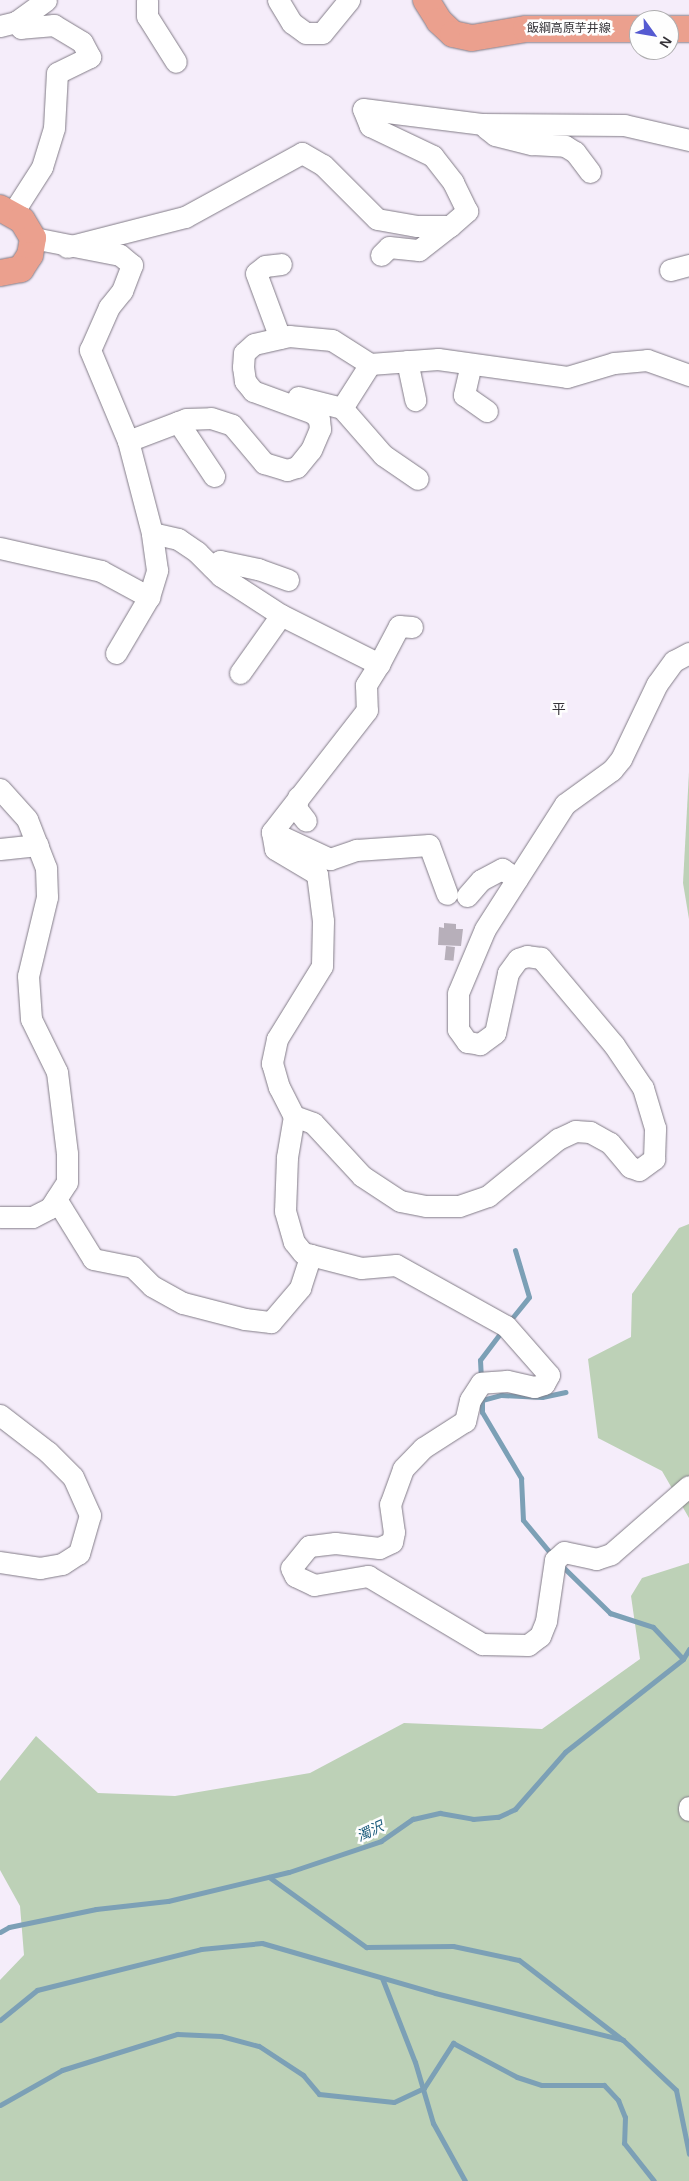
<!DOCTYPE html>
<meta charset="utf-8">
<style>
body{margin:0}
#map{position:relative;width:689px;height:2181px;overflow:hidden;background:#f5edfa;font-family:Helvetica,"Noto Sans JP",sans-serif}
div>[style]{position:absolute}
[style*='--x']{left:calc(var(--x)*1px);top:calc(var(--y)*1px);width:calc(var(--w)*1px);rotate:calc(var(--a)*1deg)}
.green>*{inset:0;background:#bdd1b7}
.stream>*{height:5px;margin:-2.5px;padding:0 2.5px;transform-origin:2.5px;border-radius:2.5px;background:#7ca0b6}
.building>*{inset:0;background:#b7afba;transform-origin:0 0}
.roads{filter:drop-shadow(0 0 1px #827c87) drop-shadow(0 0 1px #827c87)}
.minor>*{height:21px;margin:-10.5px;padding:0 10.5px;transform-origin:10.5px;border-radius:10.5px;background:#fff}
.major>*{height:26px;margin:-13px;padding:0 13px;transform-origin:13px;border-radius:13px;background:#eba08e}
span{translate:-50% -50%;white-space:nowrap;text-align:center;line-height:1.15;-webkit-text-stroke:5px #fefefe;paint-order:stroke}
.street-label{font-size:12px;color:#353338}
.neighbourhood-label{font-size:14px;color:#353338}
.water-label{font-size:14px;color:#1d5d7d;font-style:italic}
.north{position:absolute;left:629px;top:10px;width:50px;height:50px;box-sizing:border-box;background:#fefefe;border:1px solid #aeadaf;border-radius:50%;rotate:122deg;font-size:14px;font-weight:700;line-height:20px;text-align:center;color:#353338}
.north::after{content:'';display:block;margin:auto;width:18px;height:22px;background:#555ad1;clip-path:polygon(50% 0,100% 100%,50% 72%,0 100%)}
</style>
<div id="map">
<div class="green">
<div style="clip-path:polygon(689px 772px,689px 919px,683px 883px)"></div>
<div style="clip-path:polygon(689px 1224px,689px 1518px,662px 1471px,598px 1438px,588px 1359px,631px 1337px,632px 1294px,679px 1228px)"></div>
<div style="clip-path:polygon(689px 1563px,689px 2181px,0 2181px,0 1980px,24px 1955px,20px 1906px,0 1870px,0 1781px,36px 1736px,98px 1793px,175px 1796px,310px 1773px,404px 1723px,542px 1729px,640px 1659px,631px 1596px,642px 1578px)"></div>
</div>
<div class="stream">
<div style="--x:508;--y:1323;--w:33;--a:-51"></div>
<div style="--x:529;--y:1297;--w:49;--a:-106.6"></div>
<div style="--x:481;--y:1379;--w:19;--a:-93"></div>
<div style="--x:480;--y:1360;--w:38;--a:-53"></div>
<div style="--x:482;--y:1395;--w:17;--a:90"></div>
<div style="--x:482;--y:1412;--w:77;--a:59.4"></div>
<div style="--x:521;--y:1478;--w:42;--a:87.3"></div>
<div style="--x:523;--y:1520;--w:45;--a:50.4"></div>
<div style="--x:482;--y:1400;--w:20;--a:-15"></div>
<div style="--x:501;--y:1395;--w:41;--a:2.8"></div>
<div style="--x:542;--y:1397;--w:24;--a:-12"></div>
<div style="--x:561;--y:1565;--w:69;--a:44.4"></div>
<div style="--x:610;--y:1613;--w:45;--a:18"></div>
<div style="--x:653;--y:1627;--w:44;--a:46.8"></div>
<div style="--x:269;--y:1877;--w:120;--a:35.8"></div>
<div style="--x:366;--y:1947;--w:87;--a:-0.7"></div>
<div style="--x:453;--y:1946;--w:67;--a:12"></div>
<div style="--x:519;--y:1960;--w:131;--a:37.6"></div>
<div style="--x:623;--y:2040;--w:73;--a:43.3"></div>
<div style="--x:676;--y:2090;--w:65;--a:78.5"></div>
<div style="--x:0;--y:1932;--w:10;--a:-29"></div>
<div style="--x:9;--y:1927;--w:89;--a:-11.7"></div>
<div style="--x:96;--y:1909;--w:72;--a:-6.3"></div>
<div style="--x:168;--y:1901;--w:124;--a:-13.5"></div>
<div style="--x:289;--y:1872;--w:97;--a:-18.6"></div>
<div style="--x:381;--y:1841;--w:39;--a:-35"></div>
<div style="--x:413;--y:1819;--w:28;--a:-13"></div>
<div style="--x:440;--y:1813;--w:34;--a:10"></div>
<div style="--x:473;--y:1819;--w:25;--a:-5"></div>
<div style="--x:498;--y:1817;--w:19;--a:-25"></div>
<div style="--x:515;--y:1809;--w:76;--a:-48.7"></div>
<div style="--x:565;--y:1752;--w:150;--a:-38.2"></div>
<div style="--x:683;--y:1659;--w:12;--a:-59"></div>
<div style="--x:382;--y:1978;--w:90;--a:68.6"></div>
<div style="--x:415;--y:2062;--w:64;--a:73.6"></div>
<div style="--x:433;--y:2123;--w:66;--a:61.1"></div>
<div style="--x:0;--y:2020;--w:48;--a:-39"></div>
<div style="--x:37;--y:1990;--w:169;--a:-14"></div>
<div style="--x:201;--y:1949;--w:61;--a:-5.6"></div>
<div style="--x:262;--y:1943;--w:180;--a:16.1"></div>
<div style="--x:435;--y:1993;--w:194;--a:14"></div>
<div style="--x:0;--y:2105;--w:71;--a:-29.4"></div>
<div style="--x:62;--y:2070;--w:121;--a:-17.4"></div>
<div style="--x:177;--y:2034;--w:44;--a:2.6"></div>
<div style="--x:221;--y:2036;--w:39;--a:15"></div>
<div style="--x:259;--y:2046;--w:53;--a:33.4"></div>
<div style="--x:303;--y:2075;--w:25;--a:50"></div>
<div style="--x:319;--y:2094;--w:75;--a:6.1"></div>
<div style="--x:394;--y:2102;--w:33;--a:-25"></div>
<div style="--x:424;--y:2088;--w:54;--a:-57.2"></div>
<div style="--x:453;--y:2043;--w:72;--a:28"></div>
<div style="--x:517;--y:2077;--w:26;--a:18"></div>
<div style="--x:542;--y:2085;--w:62;--a:0"></div>
<div style="--x:604;--y:2085;--w:21;--a:47"></div>
<div style="--x:618;--y:2100;--w:18;--a:68"></div>
<div style="--x:625;--y:2117;--w:26;--a:92"></div>
<div style="--x:624;--y:2143;--w:48;--a:51.7"></div>
</div>
<div class="building">
<div style="clip-path:polygon(444px 923px,456px 924px,456px 929px,463px 929px,461px 946px,438px 945px,439px 927px,444px 928px)"></div>
<div style="left:446px;top:946px;width:9px;height:14px;rotate:6deg"></div>
</div>
<div class="roads">
<div class="minor">
<div style="--x:147;--y:0;--w:16;--a:90"></div>
<div style="--x:147;--y:16;--w:54;--a:57.8"></div>
<div style="--x:278;--y:0;--w:27;--a:59"></div>
<div style="--x:292;--y:23;--w:17;--a:36"></div>
<div style="--x:306;--y:33;--w:16;--a:0"></div>
<div style="--x:322;--y:33;--w:43;--a:-50.7"></div>
<div style="--x:0;--y:26;--w:16;--a:-14"></div>
<div style="--x:16;--y:22;--w:37;--a:-36"></div>
<div style="--x:486;--y:128;--w:11;--a:38"></div>
<div style="--x:495;--y:135;--w:38;--a:14"></div>
<div style="--x:532;--y:144;--w:33;--a:3"></div>
<div style="--x:565;--y:146;--w:12;--a:31"></div>
<div style="--x:575;--y:152;--w:25;--a:53"></div>
<div style="--x:12;--y:214;--w:56;--a:-57.4"></div>
<div style="--x:42;--y:167;--w:41;--a:-72.9"></div>
<div style="--x:54;--y:128;--w:55;--a:-86.9"></div>
<div style="--x:57;--y:73;--w:37;--a:-26"></div>
<div style="--x:90;--y:57;--w:17;--a:-118"></div>
<div style="--x:82;--y:42;--w:33;--a:-149"></div>
<div style="--x:54;--y:25;--w:33;--a:175"></div>
<div style="--x:21;--y:28;--w:8;--a:-130"></div>
<div style="--x:67;--y:247;--w:122;--a:-14.3"></div>
<div style="--x:185;--y:217;--w:133;--a:-28.7"></div>
<div style="--x:302;--y:153;--w:24;--a:30"></div>
<div style="--x:323;--y:165;--w:76;--a:45"></div>
<div style="--x:377;--y:219;--w:41;--a:9.9"></div>
<div style="--x:417;--y:226;--w:33;--a:0"></div>
<div style="--x:450;--y:226;--w:23;--a:-41"></div>
<div style="--x:467;--y:211;--w:32;--a:-116"></div>
<div style="--x:453;--y:182;--w:33;--a:-128"></div>
<div style="--x:433;--y:156;--w:70;--a:-154.5"></div>
<div style="--x:370;--y:126;--w:18;--a:-112"></div>
<div style="--x:363;--y:109;--w:119;--a:7.2"></div>
<div style="--x:481;--y:124;--w:143;--a:0.4"></div>
<div style="--x:624;--y:125;--w:67;--a:13"></div>
<div style="--x:381;--y:255;--w:11;--a:-45"></div>
<div style="--x:389;--y:247;--w:30;--a:6"></div>
<div style="--x:419;--y:250;--w:39;--a:-38"></div>
<div style="--x:670;--y:270;--w:20;--a:-15"></div>
<div style="--x:280;--y:338;--w:69;--a:-110.3"></div>
<div style="--x:256;--y:273;--w:11;--a:-38"></div>
<div style="--x:265;--y:266;--w:16;--a:-7"></div>
<div style="--x:407;--y:361;--w:40;--a:78"></div>
<div style="--x:471;--y:364;--w:32;--a:103"></div>
<div style="--x:464;--y:395;--w:28;--a:35"></div>
<div style="--x:298;--y:397;--w:45;--a:14"></div>
<div style="--x:342;--y:408;--w:52;--a:-57.5"></div>
<div style="--x:342;--y:408;--w:62;--a:48.9"></div>
<div style="--x:383;--y:455;--w:42;--a:34.4"></div>
<div style="--x:178;--y:422;--w:65;--a:56.3"></div>
<div style="--x:128;--y:441;--w:62;--a:-20.8"></div>
<div style="--x:186;--y:419;--w:25;--a:-2"></div>
<div style="--x:211;--y:418;--w:22;--a:18"></div>
<div style="--x:232;--y:425;--w:50;--a:49.9"></div>
<div style="--x:264;--y:463;--w:24;--a:17"></div>
<div style="--x:287;--y:470;--w:10;--a:-17"></div>
<div style="--x:297;--y:467;--w:22;--a:-51"></div>
<div style="--x:311;--y:450;--w:23;--a:-67"></div>
<div style="--x:320;--y:429;--w:10;--a:-96"></div>
<div style="--x:319;--y:419;--w:8;--a:-135"></div>
<div style="--x:313;--y:413;--w:64;--a:-159.9"></div>
<div style="--x:253;--y:391;--w:13;--a:-129"></div>
<div style="--x:245;--y:381;--w:14;--a:-98"></div>
<div style="--x:243;--y:367;--w:14;--a:-86"></div>
<div style="--x:244;--y:353;--w:13;--a:-42"></div>
<div style="--x:254;--y:344;--w:36;--a:-13"></div>
<div style="--x:289;--y:336;--w:43;--a:5.3"></div>
<div style="--x:332;--y:340;--w:45;--a:32.3"></div>
<div style="--x:370;--y:364;--w:68;--a:-4.2"></div>
<div style="--x:438;--y:359;--w:130;--a:7.9"></div>
<div style="--x:567;--y:377;--w:49;--a:-16.6"></div>
<div style="--x:614;--y:363;--w:33;--a:-5"></div>
<div style="--x:647;--y:360;--w:45;--a:19.7"></div>
<div style="--x:152;--y:533;--w:27;--a:13"></div>
<div style="--x:178;--y:539;--w:23;--a:34"></div>
<div style="--x:197;--y:552;--w:34;--a:45"></div>
<div style="--x:221;--y:576;--w:72;--a:33"></div>
<div style="--x:281;--y:615;--w:110;--a:26.6"></div>
<div style="--x:379;--y:664;--w:25;--a:122"></div>
<div style="--x:366;--y:685;--w:25;--a:88"></div>
<div style="--x:367;--y:710;--w:155;--a:127.9"></div>
<div style="--x:272;--y:832;--w:17;--a:80"></div>
<div style="--x:275;--y:849;--w:49;--a:30.8"></div>
<div style="--x:317;--y:874;--w:47;--a:82.7"></div>
<div style="--x:323;--y:921;--w:45;--a:91.3"></div>
<div style="--x:322;--y:966;--w:86;--a:121.7"></div>
<div style="--x:277;--y:1039;--w:25;--a:102"></div>
<div style="--x:272;--y:1063;--w:25;--a:74"></div>
<div style="--x:279;--y:1087;--w:33;--a:63"></div>
<div style="--x:294;--y:1116;--w:42;--a:99.7"></div>
<div style="--x:287;--y:1157;--w:54;--a:92.1"></div>
<div style="--x:285;--y:1211;--w:32;--a:74"></div>
<div style="--x:294;--y:1242;--w:14;--a:51"></div>
<div style="--x:303;--y:1253;--w:60;--a:14.5"></div>
<div style="--x:361;--y:1268;--w:35;--a:-5"></div>
<div style="--x:396;--y:1265;--w:126;--a:29"></div>
<div style="--x:506;--y:1326;--w:65;--a:48.7"></div>
<div style="--x:549;--y:1375;--w:10;--a:119"></div>
<div style="--x:544;--y:1384;--w:10;--a:163"></div>
<div style="--x:534;--y:1387;--w:28;--a:-167"></div>
<div style="--x:507;--y:1381;--w:26;--a:176"></div>
<div style="--x:481;--y:1383;--w:20;--a:123"></div>
<div style="--x:470;--y:1400;--w:22;--a:103"></div>
<div style="--x:465;--y:1421;--w:50;--a:147.3"></div>
<div style="--x:423;--y:1448;--w:29;--a:134"></div>
<div style="--x:403;--y:1469;--w:37;--a:110"></div>
<div style="--x:390;--y:1504;--w:28;--a:82"></div>
<div style="--x:394;--y:1532;--w:10;--a:101"></div>
<div style="--x:392;--y:1542;--w:14;--a:155"></div>
<div style="--x:379;--y:1548;--w:44;--a:-173.5"></div>
<div style="--x:335;--y:1543;--w:26;--a:173"></div>
<div style="--x:309;--y:1546;--w:28;--a:129"></div>
<div style="--x:291;--y:1568;--w:9;--a:63"></div>
<div style="--x:295;--y:1576;--w:21;--a:25"></div>
<div style="--x:314;--y:1585;--w:55;--a:-9.5"></div>
<div style="--x:368;--y:1576;--w:133;--a:30.8"></div>
<div style="--x:482;--y:1644;--w:46;--a:1.2"></div>
<div style="--x:528;--y:1645;--w:15;--a:-37"></div>
<div style="--x:540;--y:1636;--w:16;--a:-68"></div>
<div style="--x:546;--y:1621;--w:62;--a:-81.6"></div>
<div style="--x:555;--y:1560;--w:12;--a:-42"></div>
<div style="--x:564;--y:1552;--w:33;--a:12"></div>
<div style="--x:596;--y:1559;--w:16;--a:-18"></div>
<div style="--x:611;--y:1554;--w:103;--a:-41.1"></div>
<div style="--x:0;--y:548;--w:104;--a:12.8"></div>
<div style="--x:101;--y:571;--w:55;--a:28.4"></div>
<div style="--x:149;--y:597;--w:28;--a:-73"></div>
<div style="--x:157;--y:570;--w:37;--a:-98"></div>
<div style="--x:152;--y:533;--w:95;--a:-104.6"></div>
<div style="--x:128;--y:441;--w:99;--a:-112.7"></div>
<div style="--x:90;--y:350;--w:47;--a:-66.2"></div>
<div style="--x:109;--y:307;--w:21;--a:-51"></div>
<div style="--x:122;--y:291;--w:28;--a:-69"></div>
<div style="--x:132;--y:265;--w:16;--a:-140"></div>
<div style="--x:120;--y:255;--w:89;--a:-168.9"></div>
<div style="--x:212;--y:567;--w:10;--a:-37"></div>
<div style="--x:220;--y:561;--w:39;--a:12"></div>
<div style="--x:258;--y:569;--w:32;--a:20"></div>
<div style="--x:116;--y:653;--w:65;--a:-59.5"></div>
<div style="--x:379;--y:664;--w:43;--a:-62.2"></div>
<div style="--x:399;--y:626;--w:13;--a:4"></div>
<div style="--x:240;--y:673;--w:71;--a:-54.7"></div>
<div style="--x:0;--y:789;--w:40;--a:48"></div>
<div style="--x:27;--y:819;--w:53;--a:68.8"></div>
<div style="--x:46;--y:868;--w:29;--a:88"></div>
<div style="--x:47;--y:897;--w:81;--a:103.5"></div>
<div style="--x:28;--y:976;--w:43;--a:86"></div>
<div style="--x:31;--y:1019;--w:59;--a:63.9"></div>
<div style="--x:57;--y:1072;--w:82;--a:83"></div>
<div style="--x:67;--y:1153;--w:29;--a:90"></div>
<div style="--x:67;--y:1182;--w:31;--a:123"></div>
<div style="--x:50;--y:1208;--w:20;--a:153"></div>
<div style="--x:32;--y:1217;--w:32;--a:180"></div>
<div style="--x:298;--y:797;--w:11;--a:100"></div>
<div style="--x:296;--y:808;--w:16;--a:52"></div>
<div style="--x:272;--y:832;--w:64;--a:25"></div>
<div style="--x:330;--y:859;--w:28;--a:-19"></div>
<div style="--x:356;--y:850;--w:73;--a:-3.9"></div>
<div style="--x:429;--y:845;--w:52;--a:69.8"></div>
<div style="--x:0;--y:849;--w:38;--a:-6"></div>
<div style="--x:467;--y:896;--w:21;--a:-49"></div>
<div style="--x:481;--y:880;--w:24;--a:-28"></div>
<div style="--x:502;--y:869;--w:18;--a:34"></div>
<div style="--x:294;--y:1116;--w:20;--a:20"></div>
<div style="--x:313;--y:1123;--w:72;--a:47.2"></div>
<div style="--x:362;--y:1176;--w:45;--a:33.3"></div>
<div style="--x:400;--y:1201;--w:26;--a:11"></div>
<div style="--x:426;--y:1206;--w:33;--a:0"></div>
<div style="--x:459;--y:1206;--w:31;--a:-19"></div>
<div style="--x:488;--y:1196;--w:90;--a:-39.2"></div>
<div style="--x:558;--y:1139;--w:19;--a:-25"></div>
<div style="--x:575;--y:1131;--w:15;--a:4"></div>
<div style="--x:590;--y:1132;--w:23;--a:29"></div>
<div style="--x:610;--y:1143;--w:31;--a:50"></div>
<div style="--x:630;--y:1167;--w:9;--a:18"></div>
<div style="--x:639;--y:1170;--w:19;--a:-36"></div>
<div style="--x:654;--y:1159;--w:31;--a:-88"></div>
<div style="--x:655;--y:1128;--w:42;--a:-106.7"></div>
<div style="--x:643;--y:1088;--w:52;--a:-124"></div>
<div style="--x:614;--y:1045;--w:114;--a:-130"></div>
<div style="--x:541;--y:958;--w:14;--a:-172"></div>
<div style="--x:527;--y:956;--w:9;--a:162"></div>
<div style="--x:518;--y:959;--w:17;--a:126"></div>
<div style="--x:508;--y:973;--w:61;--a:102.2"></div>
<div style="--x:495;--y:1033;--w:19;--a:144"></div>
<div style="--x:480;--y:1044;--w:13;--a:-171"></div>
<div style="--x:467;--y:1042;--w:16;--a:-125"></div>
<div style="--x:458;--y:1029;--w:36;--a:-90"></div>
<div style="--x:458;--y:993;--w:69;--a:-67.1"></div>
<div style="--x:485;--y:929;--w:148;--a:-57.4"></div>
<div style="--x:565;--y:804;--w:58;--a:-35.9"></div>
<div style="--x:612;--y:770;--w:14;--a:-51"></div>
<div style="--x:621;--y:759;--w:83;--a:-64.4"></div>
<div style="--x:657;--y:684;--w:29;--a:-54"></div>
<div style="--x:674;--y:661;--w:17;--a:-28"></div>
<div style="--x:56;--y:1199;--w:70;--a:58.3"></div>
<div style="--x:93;--y:1259;--w:41;--a:11.3"></div>
<div style="--x:133;--y:1267;--w:27;--a:45"></div>
<div style="--x:152;--y:1286;--w:35;--a:29"></div>
<div style="--x:183;--y:1303;--w:64;--a:14.5"></div>
<div style="--x:245;--y:1319;--w:26;--a:7"></div>
<div style="--x:271;--y:1322;--w:45;--a:-49.5"></div>
<div style="--x:300;--y:1288;--w:35;--a:-72"></div>
<div style="--x:0;--y:1415;--w:61;--a:37.6"></div>
<div style="--x:48;--y:1452;--w:35;--a:45"></div>
<div style="--x:73;--y:1477;--w:42;--a:65.9"></div>
<div style="--x:90;--y:1515;--w:40;--a:106"></div>
<div style="--x:79;--y:1553;--w:20;--a:147"></div>
<div style="--x:62;--y:1564;--w:22;--a:170"></div>
<div style="--x:40;--y:1568;--w:40;--a:-171.5"></div>
<div style="--x:689;--y:1807;--w:3;--a:90"></div>
</div>
<div class="major">
<div style="--x:426;--y:0;--w:25;--a:58"></div>
<div style="--x:439;--y:21;--w:19;--a:43"></div>
<div style="--x:453;--y:34;--w:19;--a:12"></div>
<div style="--x:472;--y:38;--w:55;--a:-9.5"></div>
<div style="--x:526;--y:29;--w:113;--a:0"></div>
<div style="--x:669;--y:29;--w:20;--a:0"></div>
<div style="--x:0;--y:208;--w:25;--a:29"></div>
<div style="--x:22;--y:220;--w:21;--a:59"></div>
<div style="--x:33;--y:238;--w:17;--a:100"></div>
<div style="--x:30;--y:255;--w:17;--a:123"></div>
<div style="--x:21;--y:269;--w:21;--a:169"></div>
</div>
</div>
<div class="street-label">
<span style="left:569px;top:29px">飯綱高原芋井線</span>
</div>
<div class="neighbourhood-label">
<span style="left:559px;top:709px">平</span>
</div>
<div class="water-label">
<span style="left:370px;top:1831px;rotate:-25deg">濁沢</span>
</div>
<div class="north">N</div>
</div>
